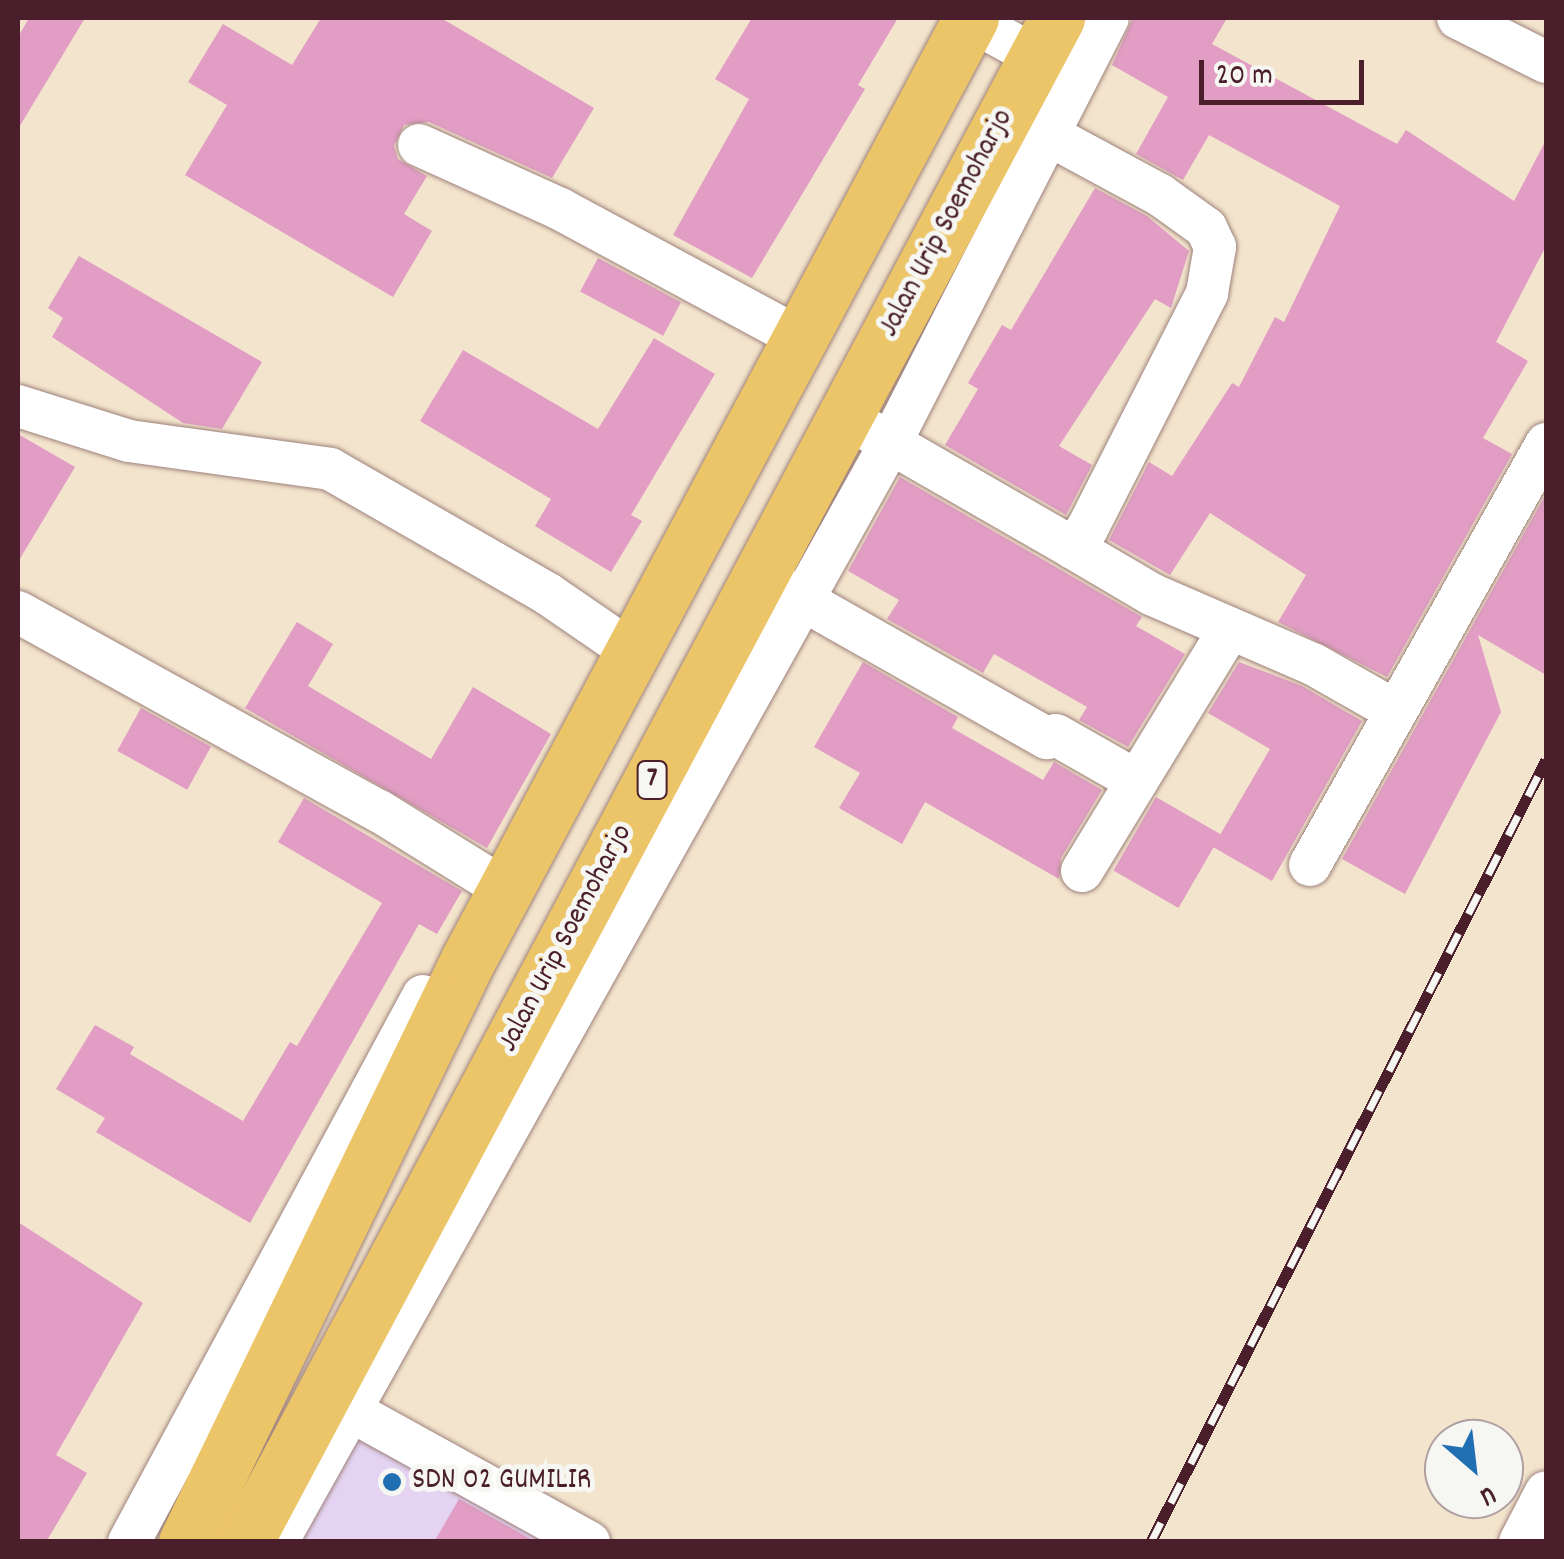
<!DOCTYPE html>
<style>
body{margin:0}
#map{position:relative;width:1564px;height:1559px;overflow:hidden;background:#f3e4cd;font-family:Dekko,sans-serif}
div>[style]{position:absolute}
[style*='--x']{left:calc(var(--x)*1px);top:calc(var(--y)*1px);width:calc(var(--w)*1px);rotate:calc(var(--a)*1deg)}
.built>*{inset:0;background:#e4d3f2}
.building>*{inset:0;background:#e19dc4;transform-origin:0 0}
.roads{filter:drop-shadow(0 0 2px #9e827c) drop-shadow(0 0 2px #9e827c)}
.street>*{height:42px;margin:-21px;padding:0 21px;transform-origin:21px;border-radius:21px;background:#fff}
.highway>*{height:55px;margin:-27.5px;padding:0 27.5px;transform-origin:27.5px;border-radius:27.5px;background:#edc569}
.rail>*{height:11px;margin-top:-5.5px;transform-origin:0;background:repeating-linear-gradient(90deg,#f6f6f2 0 22px,#4a1f2b 0 44px);box-sizing:border-box;border-block:2px solid #4a1f2b}
.dots>*{width:28px;height:28px;translate:-50% -50%;box-sizing:border-box;border:5px solid #f6f6f2;border-radius:50%}
span{translate:-50% -50%;white-space:nowrap;text-align:center;line-height:1.15;-webkit-text-stroke:10px #f6f6f2;paint-order:stroke}
.shield-label span{padding:2px 8px;background:#f6f6f2;border:2px solid;border-radius:8px;-webkit-text-stroke-width:0}
.shield-label{font-size:28px;color:#4a1f2b;font-weight:700}
.street-label{font-size:30px;color:#4a1f2b}
.poi-label{font-size:30px;color:#4a1f2b}
.left{translate:0 -50%;text-align:left}
.frame{position:absolute;inset:0;border:20px solid #4a1f2b;pointer-events:none}
.north{position:absolute;left:1424px;top:1419px;width:100px;height:100px;box-sizing:border-box;background:#f6f6f2;border:2px solid #b1a0a2;border-radius:50%;rotate:152deg;font-size:28px;font-weight:700;line-height:40px;text-align:center;color:#4a1f2b}
.north::after{content:'';display:block;margin:auto;width:35px;height:45px;background:#1f6fb2;clip-path:polygon(50% 0,100% 100%,50% 72%,0 100%)}
.scale{position:absolute;left:1199px;top:60px;width:165px;height:45px;box-sizing:border-box;border:5px solid #4a1f2b;border-top:0;padding-left:12px;font-size:30px;line-height:35px;white-space:nowrap;color:#4a1f2b;-webkit-text-stroke:8px #f6f6f2;paint-order:stroke}
</style>
<div id="map">
<div class="built">
<div style="clip-path:polygon(352px 1422px,573px 1542px,291px 1542px)"></div>
</div>
<div class="building">
<div style="clip-path:polygon(29px 18px,85px 18px,18px 129px,18px 37px)"></div>
<div style="clip-path:polygon(321px 18px,441px 18px,594px 108px,552px 178px,429px 122px,404px 125px,394px 146px,398px 159px,427px 176px,404px 214px,432px 231px,393px 297px,185px 175px,227px 105px,188px 82px,223px 24px,292px 65px)"></div>
<div style="clip-path:polygon(752px 18px,898px 18px,858px 85px,865px 89px,752px 278px,673px 235px,749px 99px,715px 79px)"></div>
<div style="clip-path:polygon(1133px 18px,1227px 18px,1212px 44px,1397px 144px,1406px 130px,1514px 201px,1546px 140px,1546px 246px,1496px 342px,1528px 361px,1483px 438px,1512px 454px,1387px 677px,1278px 622px,1306px 575px,1210px 513px,1170px 575px,1109px 540px,1149px 462px,1172px 476px,1232px 383px,1239px 387px,1275px 317px,1284px 322px,1340px 206px,1209px 135px,1183px 180px,1136px 154px,1168px 97px,1112px 65px)"></div>
<div style="clip-path:polygon(1095px 188px,1147px 216px,1189px 251px,1171px 308px,1155px 299px,1059px 446px,1092px 465px,1066px 515px,945px 445px,978px 389px,968px 383px,1002px 325px,1011px 330px)"></div>
<div style="clip-path:polygon(79px 256px,262px 362px,222px 429px,183px 423px,52px 337px,63px 318px,48px 308px)"></div>
<div style="left:598px;top:258px;width:94px;height:38px;rotate:28deg"></div>
<div style="clip-path:polygon(654px 338px,715px 374px,631px 515px,642px 521px,611px 572px,535px 526px,551px 499px,420px 421px,463px 350px,598px 429px)"></div>
<div style="clip-path:polygon(18px 434px,75px 467px,18px 562px)"></div>
<div style="clip-path:polygon(900px 477px,1142px 617px,1136px 626px,1185px 654px,1128px 747px,1079px 720px,1087px 707px,994px 654px,983px 673px,887px 619px,899px 600px,848px 571px)"></div>
<div style="clip-path:polygon(1546px 494px,1546px 675px,1478px 635px,1501px 712px,1405px 894px,1342px 859px)"></div>
<div style="clip-path:polygon(297px 622px,333px 644px,308px 686px,431px 759px,473px 687px,551px 734px,487px 848px,245px 708px)"></div>
<div style="clip-path:polygon(863px 662px,958px 717px,952px 728px,1043px 780px,1054px 762px,1102px 790px,1061px 858px,1059px 879px,925px 802px,902px 844px,839px 808px,860px 773px,814px 747px)"></div>
<div style="clip-path:polygon(1239px 662px,1302px 686px,1362px 721px,1272px 881px,1213px 847px,1270px 749px,1208px 713px)"></div>
<div style="left:141px;top:708px;width:80px;height:49px;rotate:29deg"></div>
<div style="left:1156px;top:797px;width:75px;height:85px;rotate:30deg"></div>
<div style="clip-path:polygon(304px 798px,462px 891px,437px 934px,419px 924px,250px 1223px,96px 1132px,105px 1118px,56px 1089px,95px 1025px,134px 1047px,130px 1054px,243px 1121px,290px 1042px,297px 1046px,382px 903px,278px 842px)"></div>
<div style="clip-path:polygon(18px 1222px,143px 1303px,56px 1455px,87px 1473px,46px 1542px,18px 1542px)"></div>
<div style="clip-path:polygon(459px 1499px,536px 1542px,434px 1542px)"></div>
</div>
<div class="roads">
<div class="street">
<div style="--x:966;--y:18;--w:81;--a:28.8"></div>
<div style="--x:1458;--y:18;--w:98;--a:26.6"></div>
<div style="--x:419;--y:145;--w:155;--a:24.4"></div>
<div style="--x:560;--y:209;--w:272;--a:28.3"></div>
<div style="--x:18;--y:406;--w:116;--a:17.5"></div>
<div style="--x:129;--y:441;--w:203;--a:7.9"></div>
<div style="--x:330;--y:469;--w:251;--a:29.8"></div>
<div style="--x:548;--y:594;--w:101;--a:34.5"></div>
<div style="--x:868;--y:430;--w:237;--a:29.9"></div>
<div style="--x:1073;--y:548;--w:24;--a:-54"></div>
<div style="--x:1087;--y:529;--w:265;--a:-63"></div>
<div style="--x:1207;--y:293;--w:47;--a:-80.1"></div>
<div style="--x:1215;--y:247;--w:21;--a:-115"></div>
<div style="--x:1206;--y:228;--w:57;--a:-144.3"></div>
<div style="--x:1160;--y:195;--w:153;--a:-151.6"></div>
<div style="--x:1073;--y:548;--w:91;--a:30.5"></div>
<div style="--x:1151;--y:594;--w:176;--a:23.4"></div>
<div style="--x:1313;--y:664;--w:91;--a:29.7"></div>
<div style="--x:778;--y:586;--w:309;--a:29.5"></div>
<div style="--x:1047;--y:738;--w:9;--a:-18"></div>
<div style="--x:1056;--y:735;--w:93;--a:29.6"></div>
<div style="--x:18;--y:612;--w:412;--a:28.9"></div>
<div style="--x:379;--y:811;--w:148;--a:31.8"></div>
<div style="--x:1310;--y:865;--w:483;--a:-60.7"></div>
<div style="--x:1082;--y:871;--w:280;--a:-58.6"></div>
<div style="--x:324;--y:1396;--w:303;--a:28.9"></div>
<div style="--x:129;--y:1542;--w:620;--a:-61.7"></div>
<div style="--x:277;--y:1542;--w:1260;--a:-60.83"></div>
<div style="--x:891;--y:442;--w:476;--a:-62.9"></div>
<div style="--x:1520;--y:1542;--w:56;--a:-62.5"></div>
</div>
<div class="highway">
<div style="--x:186;--y:1542;--w:647;--a:-64.15"></div>
<div style="--x:468;--y:960;--w:1068;--a:-61.9"></div>
<div style="--x:245;--y:1542;--w:1727;--a:-61.95"></div>
</div>
</div>
<div class="rail">
<div style="--x:1151;--y:1542;--w:876;--a:-63.2"></div>
</div>
<div class="dots">
<div style="left:392px;top:1482px;background:#1f6fb2"></div>
</div>
<div class="shield-label">
<span style="left:652px;top:780px">7</span>
</div>
<div class="street-label">
<span style="left:948px;top:224px;rotate:-62deg">Jalan Urip Soemoharjo</span>
<span style="left:567px;top:939px;rotate:-62deg">Jalan Urip Soemoharjo</span>
</div>
<div class="poi-label">
<span class="left" style="left:412px;top:1482px">SDN 02 GUMILIR</span>
</div>
<div class="frame"></div>
<div class="north">U</div>
<div class="scale">20 m</div>
</div>
